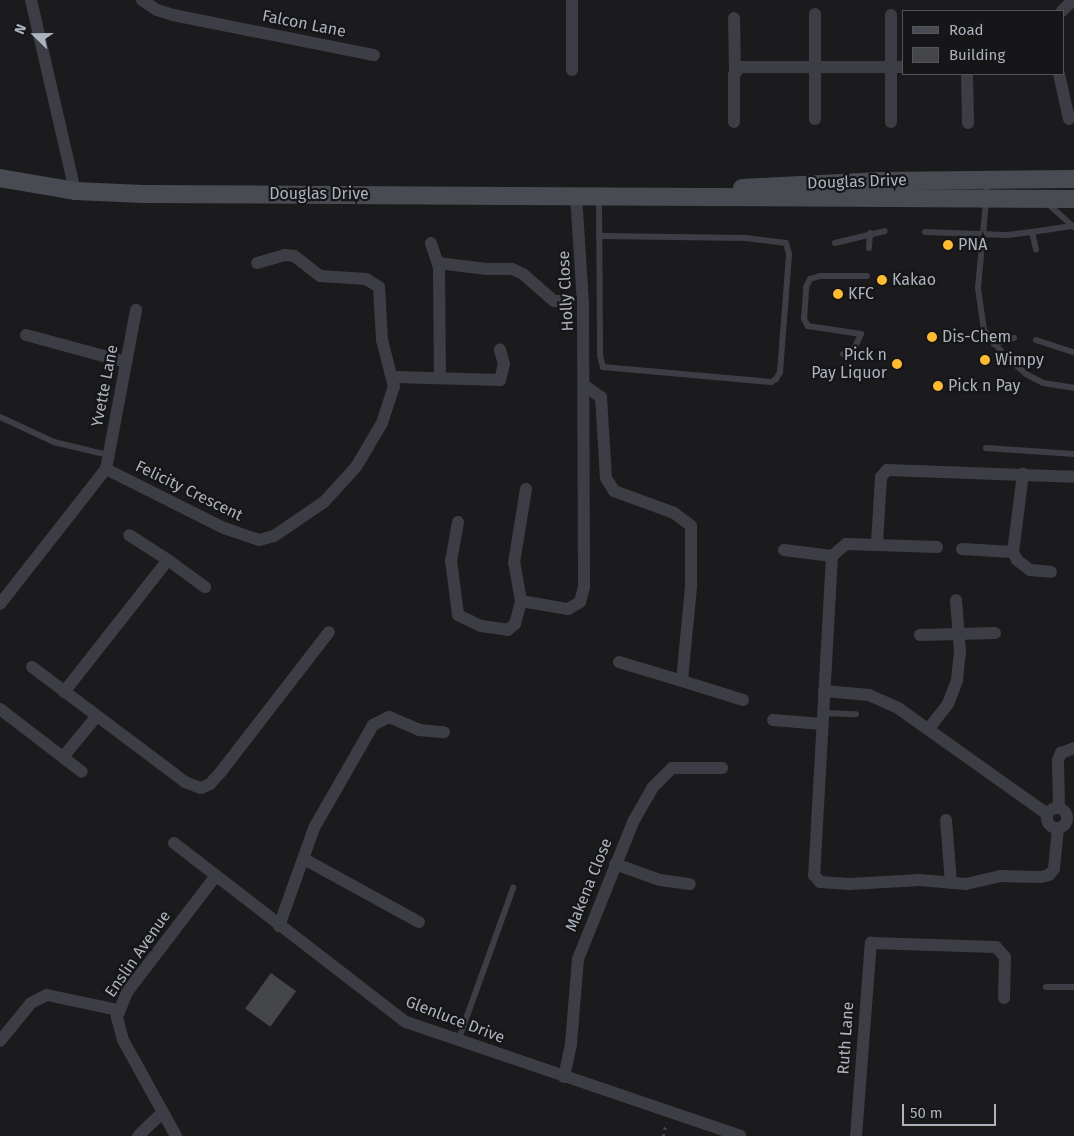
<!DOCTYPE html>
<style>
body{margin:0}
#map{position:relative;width:1074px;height:1136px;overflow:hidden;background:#1b1b1d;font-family:"Fira Sans",sans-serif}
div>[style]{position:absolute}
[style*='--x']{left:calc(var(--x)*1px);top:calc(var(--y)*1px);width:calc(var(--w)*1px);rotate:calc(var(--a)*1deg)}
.building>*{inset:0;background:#45464a;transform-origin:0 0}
.path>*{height:2.5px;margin-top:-1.25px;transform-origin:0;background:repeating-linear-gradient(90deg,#41444a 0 2.5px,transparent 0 6.5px)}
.lane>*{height:6px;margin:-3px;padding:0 3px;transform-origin:3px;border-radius:3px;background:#3d3e45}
.street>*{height:12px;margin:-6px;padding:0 6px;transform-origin:6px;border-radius:6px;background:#3d3e45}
.street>.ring{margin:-6px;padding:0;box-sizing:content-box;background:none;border:12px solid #3d3e45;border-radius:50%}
.secondary>*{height:18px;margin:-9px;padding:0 9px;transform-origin:9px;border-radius:9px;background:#494b53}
.dots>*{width:14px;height:14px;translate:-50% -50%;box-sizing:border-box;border:2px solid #161618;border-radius:50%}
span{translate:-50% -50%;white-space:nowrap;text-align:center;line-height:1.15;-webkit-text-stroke:4.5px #161618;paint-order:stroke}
.street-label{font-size:16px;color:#acb2be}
.poi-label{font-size:16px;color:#acb2be}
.left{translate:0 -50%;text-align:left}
.right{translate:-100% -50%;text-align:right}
.legend{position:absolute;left:902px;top:10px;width:162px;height:65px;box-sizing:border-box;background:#161618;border:1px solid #52545a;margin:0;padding:6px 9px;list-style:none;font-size:15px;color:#acb2be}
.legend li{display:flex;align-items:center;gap:10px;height:25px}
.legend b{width:25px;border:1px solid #52545a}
.north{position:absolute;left:10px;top:10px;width:50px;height:50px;-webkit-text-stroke:4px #161618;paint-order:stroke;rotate:292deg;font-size:14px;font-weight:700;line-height:20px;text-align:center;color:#acb2be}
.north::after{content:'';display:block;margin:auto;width:18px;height:22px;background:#acb2be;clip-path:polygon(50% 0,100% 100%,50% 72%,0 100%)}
.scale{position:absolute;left:902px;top:1104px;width:94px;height:22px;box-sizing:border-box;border:2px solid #acb2be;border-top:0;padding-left:6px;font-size:15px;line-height:18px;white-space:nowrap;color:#acb2be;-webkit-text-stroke:4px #161618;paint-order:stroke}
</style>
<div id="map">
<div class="building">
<div style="left:271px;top:973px;width:31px;height:44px;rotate:36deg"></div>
</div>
<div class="path">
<div style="--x:663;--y:1136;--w:13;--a:-77"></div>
</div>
<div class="lane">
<div style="--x:988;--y:180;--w:108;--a:95.3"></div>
<div style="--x:978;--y:288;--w:42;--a:81.9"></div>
<div style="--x:984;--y:330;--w:35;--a:51"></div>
<div style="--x:1006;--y:357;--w:26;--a:40"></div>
<div style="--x:1026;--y:374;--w:19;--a:28"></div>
<div style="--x:1043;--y:383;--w:31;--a:9"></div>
<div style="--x:599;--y:198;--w:158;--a:89.6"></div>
<div style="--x:600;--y:356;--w:11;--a:75"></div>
<div style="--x:603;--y:367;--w:169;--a:5.1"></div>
<div style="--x:771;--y:382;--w:6;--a:-31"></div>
<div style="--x:776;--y:379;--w:8;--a:-60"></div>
<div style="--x:780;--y:372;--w:118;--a:-85.6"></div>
<div style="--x:789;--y:254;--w:11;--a:-105"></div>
<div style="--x:786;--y:243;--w:39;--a:-173"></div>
<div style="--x:747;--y:238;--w:147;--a:-179.2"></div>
<div style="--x:1047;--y:203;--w:36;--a:42"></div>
<div style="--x:925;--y:232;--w:82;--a:2.1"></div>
<div style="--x:1007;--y:235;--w:25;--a:-7"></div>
<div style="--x:1032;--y:232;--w:18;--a:77"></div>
<div style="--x:1032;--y:232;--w:40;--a:-8.5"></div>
<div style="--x:835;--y:243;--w:51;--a:-13.5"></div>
<div style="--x:869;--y:248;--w:15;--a:-86"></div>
<div style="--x:1036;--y:340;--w:40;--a:18"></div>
<div style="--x:994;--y:344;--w:21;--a:-17"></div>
<div style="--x:843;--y:354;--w:14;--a:-30"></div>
<div style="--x:855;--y:347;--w:14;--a:-65"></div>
<div style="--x:861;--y:334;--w:54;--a:-171.4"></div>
<div style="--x:808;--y:326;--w:8;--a:-120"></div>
<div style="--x:804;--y:319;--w:32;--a:-86"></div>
<div style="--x:806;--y:287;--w:9;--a:-63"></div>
<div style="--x:810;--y:279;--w:10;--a:-17"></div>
<div style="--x:820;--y:276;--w:47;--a:0"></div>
<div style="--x:0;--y:417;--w:60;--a:24.8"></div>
<div style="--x:54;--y:442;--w:56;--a:13.5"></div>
<div style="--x:986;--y:448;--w:88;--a:3.9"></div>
<div style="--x:823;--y:713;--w:33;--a:2"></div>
<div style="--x:1046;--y:987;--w:28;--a:0"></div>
<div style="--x:458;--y:1041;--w:163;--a:-70.2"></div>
</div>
<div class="street">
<div style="--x:31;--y:0;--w:196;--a:77"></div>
<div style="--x:142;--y:0;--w:18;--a:34"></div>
<div style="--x:157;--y:10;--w:17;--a:17"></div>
<div style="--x:173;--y:15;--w:205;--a:11.3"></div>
<div style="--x:572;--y:0;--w:70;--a:90"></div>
<div style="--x:1062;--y:11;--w:16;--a:-45"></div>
<div style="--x:815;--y:14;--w:105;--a:90"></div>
<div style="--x:891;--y:15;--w:107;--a:90"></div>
<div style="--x:734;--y:18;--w:53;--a:88.9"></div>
<div style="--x:967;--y:74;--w:49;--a:88.8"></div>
<div style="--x:1059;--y:74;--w:46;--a:77.5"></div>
<div style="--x:734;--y:122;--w:47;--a:-90"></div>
<div style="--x:734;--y:75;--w:10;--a:-53"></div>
<div style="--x:740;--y:67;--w:163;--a:0"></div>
<div style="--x:431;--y:243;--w:26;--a:72"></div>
<div style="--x:439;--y:268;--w:110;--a:89.5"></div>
<div style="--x:438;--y:263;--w:49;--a:7"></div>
<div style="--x:487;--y:269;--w:25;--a:0"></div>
<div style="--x:512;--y:269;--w:12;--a:24"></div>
<div style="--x:523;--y:274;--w:41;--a:41.1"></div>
<div style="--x:554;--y:301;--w:15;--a:0"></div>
<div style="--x:26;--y:335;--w:104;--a:15.1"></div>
<div style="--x:394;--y:377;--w:106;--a:1.6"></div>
<div style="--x:500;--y:380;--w:16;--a:-76"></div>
<div style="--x:504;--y:364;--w:15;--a:-106"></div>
<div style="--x:585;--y:386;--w:19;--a:35"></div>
<div style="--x:601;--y:397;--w:81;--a:86.5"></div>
<div style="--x:606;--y:478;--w:15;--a:58"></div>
<div style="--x:614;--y:491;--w:64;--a:20.1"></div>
<div style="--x:674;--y:513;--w:21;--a:37"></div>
<div style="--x:691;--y:526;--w:61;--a:90"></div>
<div style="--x:691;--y:587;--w:94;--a:95.5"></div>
<div style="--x:682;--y:681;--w:64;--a:17.3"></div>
<div style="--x:106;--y:469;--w:132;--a:26.6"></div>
<div style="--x:224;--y:528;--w:37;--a:19"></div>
<div style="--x:259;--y:540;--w:16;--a:-15"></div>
<div style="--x:274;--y:536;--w:60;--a:-34.2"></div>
<div style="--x:324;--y:502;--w:47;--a:-47.6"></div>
<div style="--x:356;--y:467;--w:51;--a:-59.4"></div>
<div style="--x:382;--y:423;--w:38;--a:-72"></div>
<div style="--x:394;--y:387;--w:49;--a:-104.3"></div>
<div style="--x:382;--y:340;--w:53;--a:-93.2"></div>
<div style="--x:379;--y:287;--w:15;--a:-148"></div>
<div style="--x:366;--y:279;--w:46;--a:-176.3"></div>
<div style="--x:320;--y:276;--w:33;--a:-142"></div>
<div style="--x:294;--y:256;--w:9;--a:-174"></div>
<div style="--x:285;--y:255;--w:29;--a:164"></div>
<div style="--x:458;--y:522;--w:39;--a:100"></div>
<div style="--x:451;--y:560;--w:55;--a:82.7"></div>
<div style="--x:458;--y:615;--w:25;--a:26"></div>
<div style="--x:481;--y:626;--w:27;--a:8"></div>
<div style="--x:508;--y:630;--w:9;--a:-41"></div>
<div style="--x:515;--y:624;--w:24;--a:-75"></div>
<div style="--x:521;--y:601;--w:39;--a:-100"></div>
<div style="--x:514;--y:563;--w:75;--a:-80.8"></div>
<div style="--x:877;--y:543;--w:66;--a:-86.5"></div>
<div style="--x:881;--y:477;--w:9;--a:-49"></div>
<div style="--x:887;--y:470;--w:187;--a:2.1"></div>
<div style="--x:937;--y:547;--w:91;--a:-178.1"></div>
<div style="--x:846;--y:544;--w:18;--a:139"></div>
<div style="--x:832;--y:556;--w:320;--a:93.2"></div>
<div style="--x:814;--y:875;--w:9;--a:49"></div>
<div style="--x:820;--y:882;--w:29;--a:4"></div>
<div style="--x:849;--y:884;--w:71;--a:-3.2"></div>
<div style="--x:920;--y:880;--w:46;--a:5"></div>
<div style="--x:966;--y:884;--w:35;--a:-13"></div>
<div style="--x:1000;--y:876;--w:41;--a:1.4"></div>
<div style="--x:1041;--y:877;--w:8;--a:-14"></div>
<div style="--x:1049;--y:875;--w:8;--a:-50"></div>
<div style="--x:1054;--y:869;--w:41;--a:-84.4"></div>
<div style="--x:962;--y:549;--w:51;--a:3.4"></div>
<div style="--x:1013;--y:552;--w:9;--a:63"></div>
<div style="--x:1017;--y:560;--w:16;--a:38"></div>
<div style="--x:1030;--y:570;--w:21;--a:5"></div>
<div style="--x:784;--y:550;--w:48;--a:7.1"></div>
<div style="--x:1013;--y:552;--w:79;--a:-82.7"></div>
<div style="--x:168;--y:560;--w:46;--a:36.1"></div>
<div style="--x:521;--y:601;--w:48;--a:9.7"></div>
<div style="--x:568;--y:609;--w:14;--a:-30"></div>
<div style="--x:580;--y:602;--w:16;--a:-75"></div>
<div style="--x:584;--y:587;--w:284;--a:-90.2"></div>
<div style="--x:583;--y:303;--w:108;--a:-93.7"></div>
<div style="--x:0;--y:604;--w:172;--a:-51.9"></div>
<div style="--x:106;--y:469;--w:162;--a:-79.3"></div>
<div style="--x:920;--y:635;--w:75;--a:-1.5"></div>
<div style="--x:619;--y:662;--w:66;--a:16.8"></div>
<div style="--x:32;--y:667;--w:191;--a:36.9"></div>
<div style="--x:185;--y:782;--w:17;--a:21"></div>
<div style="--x:201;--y:788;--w:10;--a:-24"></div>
<div style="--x:210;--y:784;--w:15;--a:-48"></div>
<div style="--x:220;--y:773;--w:178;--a:-52.3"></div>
<div style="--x:824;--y:691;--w:45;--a:5.1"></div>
<div style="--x:869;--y:695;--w:32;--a:24"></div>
<div style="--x:898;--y:708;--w:183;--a:35.4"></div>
<div style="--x:64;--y:692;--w:168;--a:-51.8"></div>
<div style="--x:168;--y:560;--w:46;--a:-147.3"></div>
<div style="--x:0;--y:709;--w:103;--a:37.5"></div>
<div style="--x:773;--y:720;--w:49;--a:4.7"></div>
<div style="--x:930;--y:727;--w:29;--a:-52"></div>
<div style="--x:948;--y:704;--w:26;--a:-69"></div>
<div style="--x:957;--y:680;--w:29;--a:-84"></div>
<div style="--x:960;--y:651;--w:51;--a:-94.5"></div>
<div style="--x:63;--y:757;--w:52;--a:-50.5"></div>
<div class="ring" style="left:1047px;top:808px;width:8px;height:8px"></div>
<div style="--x:1059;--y:808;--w:48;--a:-91.2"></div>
<div style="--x:1058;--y:760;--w:8;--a:-67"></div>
<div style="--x:1061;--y:753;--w:14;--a:-21"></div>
<div style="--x:946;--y:820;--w:63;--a:85.5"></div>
<div style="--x:174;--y:843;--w:293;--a:37.7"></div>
<div style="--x:406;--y:1022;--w:353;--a:18.8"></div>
<div style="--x:304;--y:859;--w:131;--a:28.7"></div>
<div style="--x:615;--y:864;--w:48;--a:19.6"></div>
<div style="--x:660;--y:880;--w:30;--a:8"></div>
<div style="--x:279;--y:926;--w:104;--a:-70.3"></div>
<div style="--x:314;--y:828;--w:119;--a:-60.2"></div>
<div style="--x:373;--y:725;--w:18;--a:-27"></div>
<div style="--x:389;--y:717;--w:33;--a:23"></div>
<div style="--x:419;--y:730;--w:25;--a:5"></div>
<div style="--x:0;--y:1041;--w:49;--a:-50.8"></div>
<div style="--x:31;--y:1003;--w:18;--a:-27"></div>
<div style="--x:47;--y:995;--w:73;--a:11.9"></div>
<div style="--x:564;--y:1077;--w:34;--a:-78"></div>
<div style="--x:571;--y:1044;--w:85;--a:-85.3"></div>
<div style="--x:578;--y:959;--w:148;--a:-68.1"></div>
<div style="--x:633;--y:822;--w:40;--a:-60.3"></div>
<div style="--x:653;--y:787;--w:27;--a:-45"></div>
<div style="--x:672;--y:768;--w:50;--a:0"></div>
<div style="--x:138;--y:1136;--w:33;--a:-44"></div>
<div style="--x:176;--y:1136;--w:110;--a:-118.9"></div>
<div style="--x:123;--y:1040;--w:24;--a:-105"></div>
<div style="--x:117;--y:1017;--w:27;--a:-68"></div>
<div style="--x:127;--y:992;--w:145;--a:-52.6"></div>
<div style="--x:856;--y:1136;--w:194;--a:-85.6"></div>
<div style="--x:871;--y:943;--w:125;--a:1.8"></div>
<div style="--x:996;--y:947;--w:13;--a:48"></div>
<div style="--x:1005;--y:957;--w:41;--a:91.4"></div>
</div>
<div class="secondary">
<div style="--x:0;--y:178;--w:76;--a:9.8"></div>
<div style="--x:75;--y:191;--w:68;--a:2.5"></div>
<div style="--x:143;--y:194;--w:931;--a:0.31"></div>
<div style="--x:742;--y:188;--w:137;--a:-2.9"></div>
<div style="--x:879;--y:181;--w:195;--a:-0.6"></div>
</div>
<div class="dots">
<div style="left:948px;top:245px;background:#ffbb31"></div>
<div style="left:882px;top:280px;background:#ffbb31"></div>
<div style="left:838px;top:294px;background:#ffbb31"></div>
<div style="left:932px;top:337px;background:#ffbb31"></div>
<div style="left:985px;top:360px;background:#ffbb31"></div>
<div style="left:897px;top:364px;background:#ffbb31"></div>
<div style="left:938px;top:386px;background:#ffbb31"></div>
</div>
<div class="street-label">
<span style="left:304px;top:24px;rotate:11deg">Falcon Lane</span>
<span style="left:857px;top:182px;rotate:-2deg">Douglas Drive</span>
<span style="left:319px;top:194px">Douglas Drive</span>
<span style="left:566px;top:291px;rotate:-93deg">Holly Close</span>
<span style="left:105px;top:386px;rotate:-79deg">Yvette Lane</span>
<span style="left:189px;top:491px;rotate:26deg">Felicity Crescent</span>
<span style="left:589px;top:885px;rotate:-68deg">Makena Close</span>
<span style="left:138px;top:954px;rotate:-55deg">Enslin Avenue</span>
<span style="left:455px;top:1020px;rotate:21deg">Glenluce Drive</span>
<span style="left:846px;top:1038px;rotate:-86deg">Ruth Lane</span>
</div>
<div class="poi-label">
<span class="left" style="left:958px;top:245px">PNA</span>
<span class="left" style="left:892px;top:280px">Kakao</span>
<span class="left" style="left:848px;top:294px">KFC</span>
<span class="left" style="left:942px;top:337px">Dis-Chem</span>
<span class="right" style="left:887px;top:364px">Pick n<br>Pay Liquor</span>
<span class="left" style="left:995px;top:360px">Wimpy</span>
<span class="left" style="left:948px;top:386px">Pick n Pay</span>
</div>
<ul class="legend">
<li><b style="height:6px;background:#494b53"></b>Road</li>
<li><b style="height:14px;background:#45464a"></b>Building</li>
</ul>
<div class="north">N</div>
<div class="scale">50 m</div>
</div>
